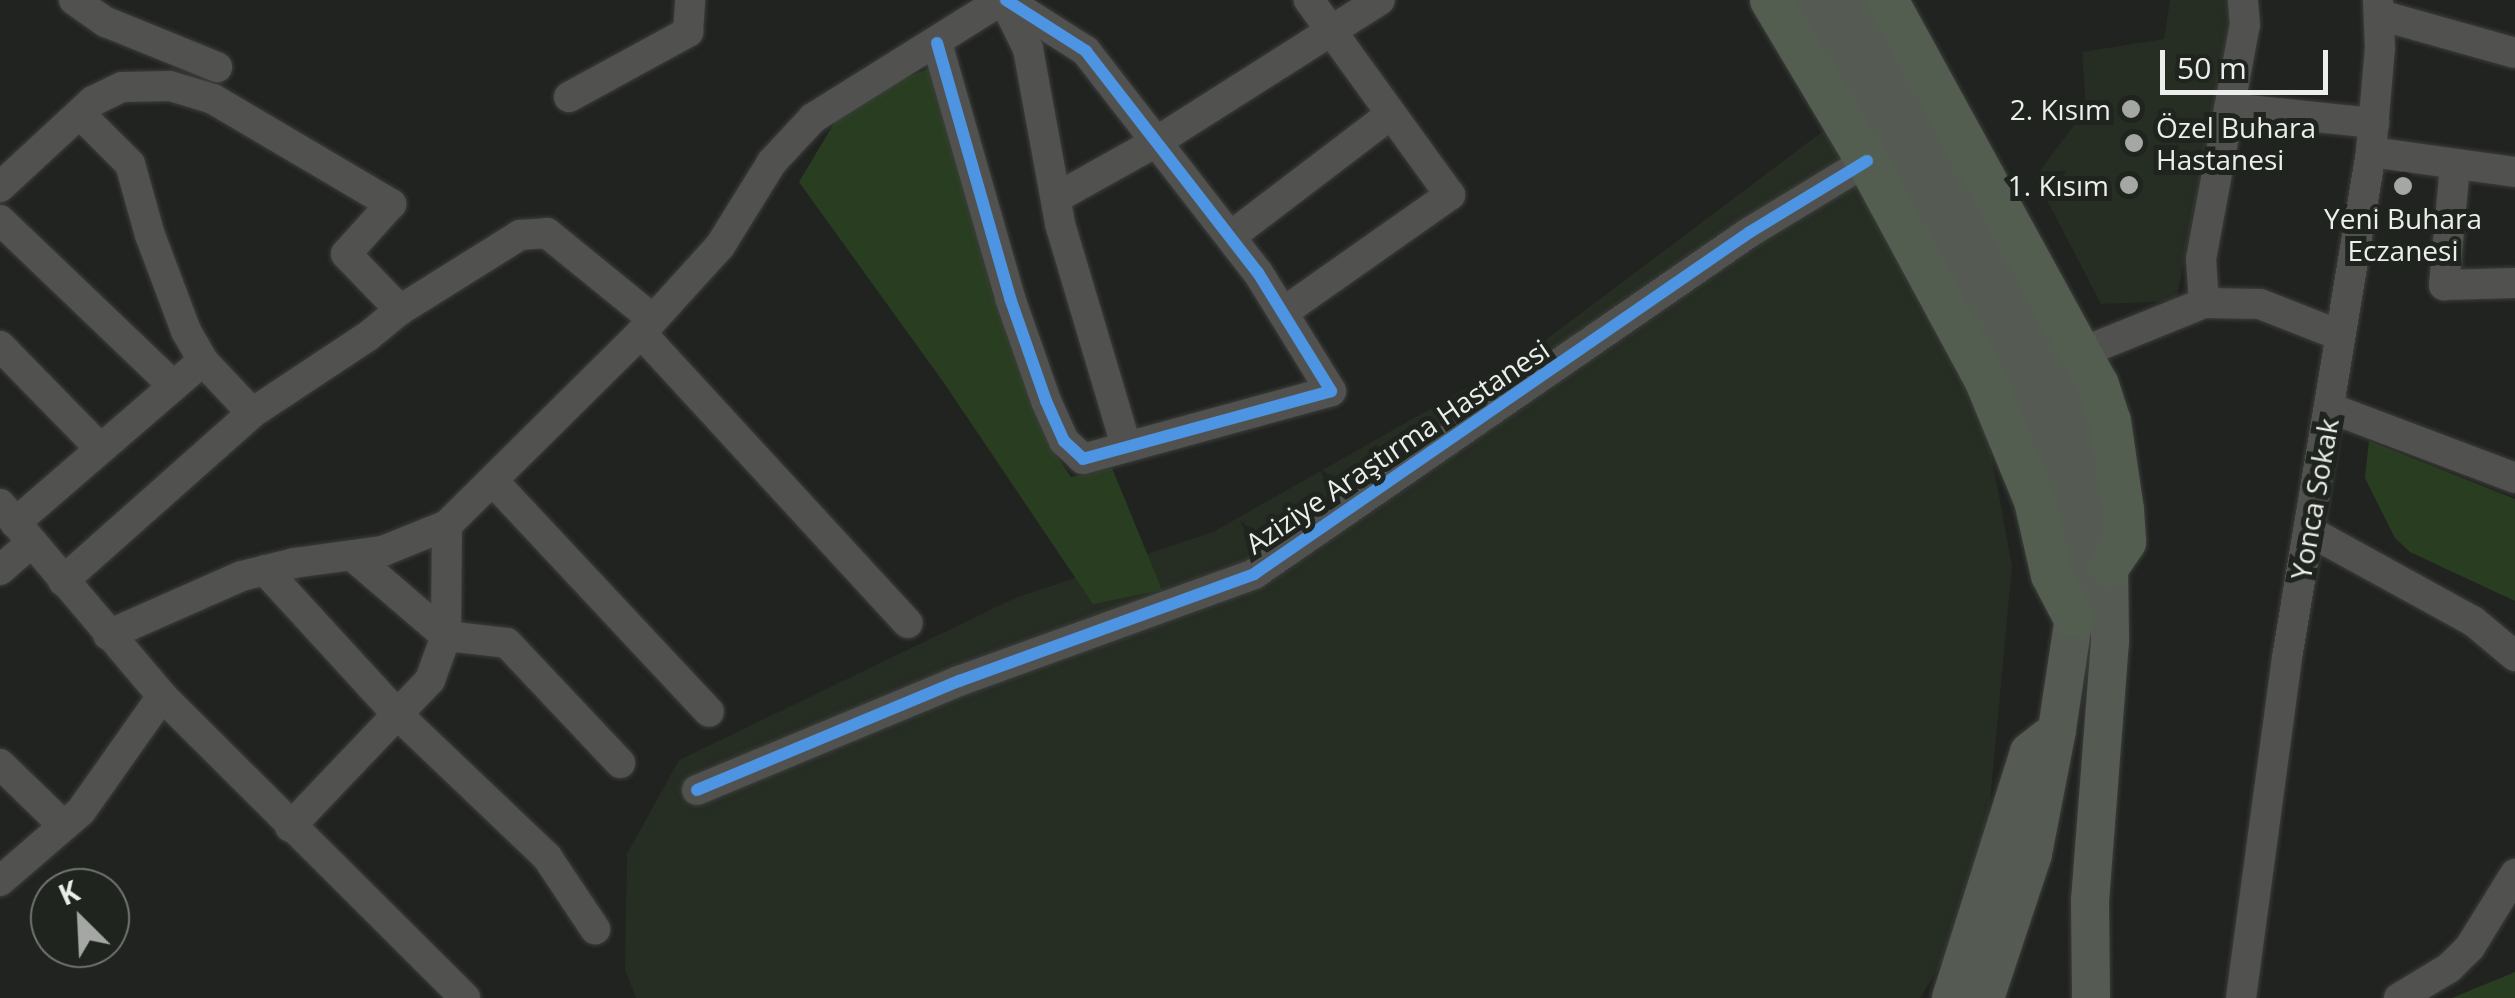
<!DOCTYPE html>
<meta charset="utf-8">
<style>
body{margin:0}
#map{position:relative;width:2515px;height:998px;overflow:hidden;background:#212320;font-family:"Open Sans",sans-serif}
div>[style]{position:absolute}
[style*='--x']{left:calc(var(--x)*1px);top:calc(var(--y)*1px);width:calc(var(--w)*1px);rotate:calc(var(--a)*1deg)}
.built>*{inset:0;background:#262d23}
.green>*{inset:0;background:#293e20}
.roads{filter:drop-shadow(0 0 2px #3c3d3b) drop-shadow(0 0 2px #3c3d3b)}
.minor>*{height:30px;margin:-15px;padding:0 15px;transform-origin:15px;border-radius:15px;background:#515250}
.major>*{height:38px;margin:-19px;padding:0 19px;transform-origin:19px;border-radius:19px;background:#555b52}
.highway>*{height:42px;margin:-21px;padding:0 21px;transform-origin:21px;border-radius:21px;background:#535d50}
.cycleway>*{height:12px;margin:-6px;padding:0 6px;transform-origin:6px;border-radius:6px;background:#4d94e3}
.dots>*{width:28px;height:28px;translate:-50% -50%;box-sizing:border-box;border:5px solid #20241f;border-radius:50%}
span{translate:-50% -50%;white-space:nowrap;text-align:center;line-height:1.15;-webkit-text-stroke:10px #20241f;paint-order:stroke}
.poi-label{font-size:28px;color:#ebeeeb}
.right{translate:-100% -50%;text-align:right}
.left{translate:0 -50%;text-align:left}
.street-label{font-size:28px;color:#ebeeeb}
.north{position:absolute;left:30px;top:868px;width:100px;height:100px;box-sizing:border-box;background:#20241f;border:2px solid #717571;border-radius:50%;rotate:336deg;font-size:28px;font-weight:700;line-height:40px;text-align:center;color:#ebeeeb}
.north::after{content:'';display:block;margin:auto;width:35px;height:45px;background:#a4a7a4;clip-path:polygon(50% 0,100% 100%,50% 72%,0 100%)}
.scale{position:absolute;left:2160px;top:50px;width:168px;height:45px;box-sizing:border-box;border:5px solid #ebeeeb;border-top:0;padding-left:12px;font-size:30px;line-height:35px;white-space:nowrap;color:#ebeeeb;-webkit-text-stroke:8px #20241f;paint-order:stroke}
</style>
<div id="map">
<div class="built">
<div style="clip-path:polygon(2170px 0,2237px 0,2176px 301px,2101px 304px,2035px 177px,2086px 109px,2082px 52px,2164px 39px)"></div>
<div style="clip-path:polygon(1831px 125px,1985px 420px,2012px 566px,1989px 812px,1949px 952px,1920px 998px,636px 998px,625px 970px,627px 854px,679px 760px,1015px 598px,1213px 532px,1527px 354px)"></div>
</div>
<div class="green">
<div style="clip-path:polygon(934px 67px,992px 293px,1056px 455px,1071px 477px,1112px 468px,1162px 590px,1093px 604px,944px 383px,799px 182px,836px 120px,891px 83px)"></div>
<div style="clip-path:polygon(2369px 441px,2515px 499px,2515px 601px,2410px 552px,2395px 538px,2365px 478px)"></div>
<div style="clip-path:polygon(2515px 972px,2515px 998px,2452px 998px)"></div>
</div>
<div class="roads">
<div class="minor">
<div style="--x:74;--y:0;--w:39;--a:35"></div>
<div style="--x:106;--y:22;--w:120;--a:22.1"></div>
<div style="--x:1004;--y:0;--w:55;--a:63.9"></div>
<div style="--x:1028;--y:49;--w:178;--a:79.6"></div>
<div style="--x:1060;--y:224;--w:231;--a:73.4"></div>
<div style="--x:2380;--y:15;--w:140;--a:15.7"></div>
<div style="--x:937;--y:43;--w:265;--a:74"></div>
<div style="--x:1010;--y:298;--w:109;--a:70.7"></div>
<div style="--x:1046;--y:401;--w:44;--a:65.8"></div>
<div style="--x:1064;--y:441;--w:26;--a:43"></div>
<div style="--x:1083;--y:459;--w:257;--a:-15.3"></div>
<div style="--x:1331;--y:391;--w:139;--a:-121.7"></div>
<div style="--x:1258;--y:273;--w:281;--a:-127.8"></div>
<div style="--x:1086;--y:51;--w:95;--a:-147.5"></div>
<div style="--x:569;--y:97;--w:136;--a:-28.6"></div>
<div style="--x:688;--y:32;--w:32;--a:-86"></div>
<div style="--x:2229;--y:108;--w:146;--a:5.9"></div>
<div style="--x:80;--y:114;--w:71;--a:45"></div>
<div style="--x:130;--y:164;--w:74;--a:74.3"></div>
<div style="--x:150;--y:235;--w:103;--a:69.4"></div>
<div style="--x:186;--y:331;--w:34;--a:60"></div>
<div style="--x:203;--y:361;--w:71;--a:46.7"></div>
<div style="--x:2371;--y:152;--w:145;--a:7.9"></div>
<div style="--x:2455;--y:165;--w:121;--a:95.2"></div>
<div style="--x:2444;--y:285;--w:71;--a:-1.6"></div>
<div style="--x:0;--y:187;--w:127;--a:-42.8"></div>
<div style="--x:93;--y:101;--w:32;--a:-26"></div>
<div style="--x:122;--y:87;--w:48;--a:-1.2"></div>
<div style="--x:170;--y:86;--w:45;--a:16.8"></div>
<div style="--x:213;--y:99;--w:207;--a:30.5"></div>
<div style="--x:391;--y:204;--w:67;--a:132"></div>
<div style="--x:346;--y:254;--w:78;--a:46"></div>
<div style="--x:1056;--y:198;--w:115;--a:-29.2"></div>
<div style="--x:1156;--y:142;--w:265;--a:-32.4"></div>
<div style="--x:0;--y:220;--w:240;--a:43.7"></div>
<div style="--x:1231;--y:236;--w:201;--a:-37.3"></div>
<div style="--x:2204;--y:303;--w:56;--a:1"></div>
<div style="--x:2260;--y:304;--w:85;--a:21.4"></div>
<div style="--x:1285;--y:311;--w:202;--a:-35.1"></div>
<div style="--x:1450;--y:195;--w:241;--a:-125.9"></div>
<div style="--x:641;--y:333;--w:394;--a:47.4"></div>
<div style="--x:0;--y:346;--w:144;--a:45.6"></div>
<div style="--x:2083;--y:352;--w:131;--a:-22"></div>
<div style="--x:2204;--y:303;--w:44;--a:-93.9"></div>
<div style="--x:2201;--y:259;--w:238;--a:-79.4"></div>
<div style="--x:2245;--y:25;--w:25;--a:-95"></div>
<div style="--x:2330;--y:408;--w:198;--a:20.7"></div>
<div style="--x:493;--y:481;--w:316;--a:46.9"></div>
<div style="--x:0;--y:504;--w:251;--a:49.8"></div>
<div style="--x:162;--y:696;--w:428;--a:44.9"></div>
<div style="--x:15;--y:523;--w:248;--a:-40.8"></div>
<div style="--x:2309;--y:531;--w:187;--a:28.8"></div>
<div style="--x:2473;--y:621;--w:55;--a:39.8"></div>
<div style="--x:355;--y:558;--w:120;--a:40.6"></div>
<div style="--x:446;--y:636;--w:61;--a:6.5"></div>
<div style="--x:507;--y:643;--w:165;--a:46.7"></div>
<div style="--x:0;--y:570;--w:40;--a:-41"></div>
<div style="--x:265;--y:570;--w:197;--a:47.5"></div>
<div style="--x:398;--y:715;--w:206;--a:43.6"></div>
<div style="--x:547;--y:857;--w:87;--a:56.3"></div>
<div style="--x:63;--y:581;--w:253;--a:-41.6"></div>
<div style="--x:252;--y:413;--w:138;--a:-33.5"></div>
<div style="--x:367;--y:337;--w:43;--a:-39.3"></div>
<div style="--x:400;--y:310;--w:142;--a:-32"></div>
<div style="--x:520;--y:235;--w:27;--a:-4"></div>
<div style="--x:547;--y:233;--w:136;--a:39.1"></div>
<div style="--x:108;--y:635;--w:146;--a:-23.8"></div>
<div style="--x:242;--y:576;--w:54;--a:-14"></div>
<div style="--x:294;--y:563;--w:90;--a:-7.7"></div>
<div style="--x:383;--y:551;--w:69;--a:-22.1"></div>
<div style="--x:447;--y:525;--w:273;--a:-44.7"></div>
<div style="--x:641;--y:333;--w:118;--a:-47.8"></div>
<div style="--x:720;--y:246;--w:99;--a:-58.2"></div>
<div style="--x:772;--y:162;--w:60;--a:-47"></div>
<div style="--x:813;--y:118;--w:223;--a:-32"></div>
<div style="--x:0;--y:764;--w:89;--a:44.1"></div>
<div style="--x:697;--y:790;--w:284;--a:-22.6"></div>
<div style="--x:959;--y:681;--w:314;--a:-19.9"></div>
<div style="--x:1254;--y:574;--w:602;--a:-34.59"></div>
<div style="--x:1750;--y:232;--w:137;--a:-31.3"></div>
<div style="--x:290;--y:827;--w:203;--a:-46.4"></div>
<div style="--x:430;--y:680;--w:47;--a:-70"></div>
<div style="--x:446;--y:636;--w:111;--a:-89.5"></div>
<div style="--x:0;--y:881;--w:107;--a:-40.8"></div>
<div style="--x:81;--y:811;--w:141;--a:-54.8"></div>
<div style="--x:2241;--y:998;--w:343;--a:-82.3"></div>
<div style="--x:2287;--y:658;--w:513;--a:-80.57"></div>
<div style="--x:2371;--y:152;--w:104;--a:-85.1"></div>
<div style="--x:2380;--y:48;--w:48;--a:-92.4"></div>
<div style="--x:2399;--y:998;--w:58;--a:-31"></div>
<div style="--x:2449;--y:968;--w:30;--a:-45"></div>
<div style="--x:2470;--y:947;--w:86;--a:-58.3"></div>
</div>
<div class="major">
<div style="--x:1813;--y:0;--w:434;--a:60.8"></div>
<div style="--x:2025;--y:379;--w:84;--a:67.7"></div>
<div style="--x:2057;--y:457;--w:40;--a:75.6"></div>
<div style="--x:2067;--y:496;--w:81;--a:83.6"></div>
<div style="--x:2076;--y:576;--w:41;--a:92.8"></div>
<div style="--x:2074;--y:617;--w:114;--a:98.6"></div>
<div style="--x:2057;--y:730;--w:126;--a:101"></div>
<div style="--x:2033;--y:854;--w:152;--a:108.4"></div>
<div style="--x:1845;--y:0;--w:394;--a:60.5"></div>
<div style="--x:2039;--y:343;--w:69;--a:64.2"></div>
<div style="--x:2069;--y:405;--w:64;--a:70.7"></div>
<div style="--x:2090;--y:465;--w:103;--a:79.3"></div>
<div style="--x:2109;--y:566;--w:75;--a:89.2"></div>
<div style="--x:2110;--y:641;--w:260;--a:94.4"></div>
<div style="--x:2090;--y:900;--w:98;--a:89.4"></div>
<div style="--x:1951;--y:998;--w:258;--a:-72.4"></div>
<div style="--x:2029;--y:752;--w:23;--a:-38"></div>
</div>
<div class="highway">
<div style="--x:1771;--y:0;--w:187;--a:59.2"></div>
<div style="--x:1867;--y:161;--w:248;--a:61.6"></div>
<div style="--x:1985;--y:379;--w:132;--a:67.7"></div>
<div style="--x:2035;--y:501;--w:76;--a:77.1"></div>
<div style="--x:2052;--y:575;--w:47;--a:62.4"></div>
<div style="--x:1887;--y:0;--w:439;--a:61.3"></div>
<div style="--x:2098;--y:385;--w:38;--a:72"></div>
<div style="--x:2110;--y:421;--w:90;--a:81.7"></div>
<div style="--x:2123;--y:510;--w:32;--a:86"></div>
<div style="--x:2125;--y:542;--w:29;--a:124"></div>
</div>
</div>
<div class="cycleway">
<div style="--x:937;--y:43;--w:265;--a:74"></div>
<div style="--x:1010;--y:298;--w:109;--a:70.7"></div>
<div style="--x:1046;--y:401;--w:44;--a:65.8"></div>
<div style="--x:1064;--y:441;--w:26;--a:43"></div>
<div style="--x:1083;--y:459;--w:257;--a:-15.3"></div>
<div style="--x:1331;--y:391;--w:139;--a:-121.7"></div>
<div style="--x:1258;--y:273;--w:281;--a:-127.8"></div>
<div style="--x:1086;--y:51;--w:95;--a:-147.5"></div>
<div style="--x:697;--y:790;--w:284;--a:-22.6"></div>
<div style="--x:959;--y:681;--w:314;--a:-19.9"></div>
<div style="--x:1254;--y:574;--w:602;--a:-34.59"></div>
<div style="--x:1750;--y:232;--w:137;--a:-31.3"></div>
</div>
<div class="dots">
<div style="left:2131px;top:109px;background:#a4a7a4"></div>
<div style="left:2134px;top:143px;background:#a4a7a4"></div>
<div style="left:2129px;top:185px;background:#a4a7a4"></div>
<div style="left:2403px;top:186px;background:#a4a7a4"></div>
</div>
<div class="poi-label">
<span class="right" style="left:2111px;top:109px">2. Kısım</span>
<span class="left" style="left:2156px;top:143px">Özel Buhara<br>Hastanesi</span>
<span class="right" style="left:2109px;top:185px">1. Kısım</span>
<span style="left:2403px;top:234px">Yeni Buhara<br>Eczanesi</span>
</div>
<div class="street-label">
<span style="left:1397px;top:446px;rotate:-34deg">Aziziye Araştırma Hastanesi</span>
<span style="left:2314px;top:499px;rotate:-80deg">Yonca Sokak</span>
</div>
<div class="north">K</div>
<div class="scale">50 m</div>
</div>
